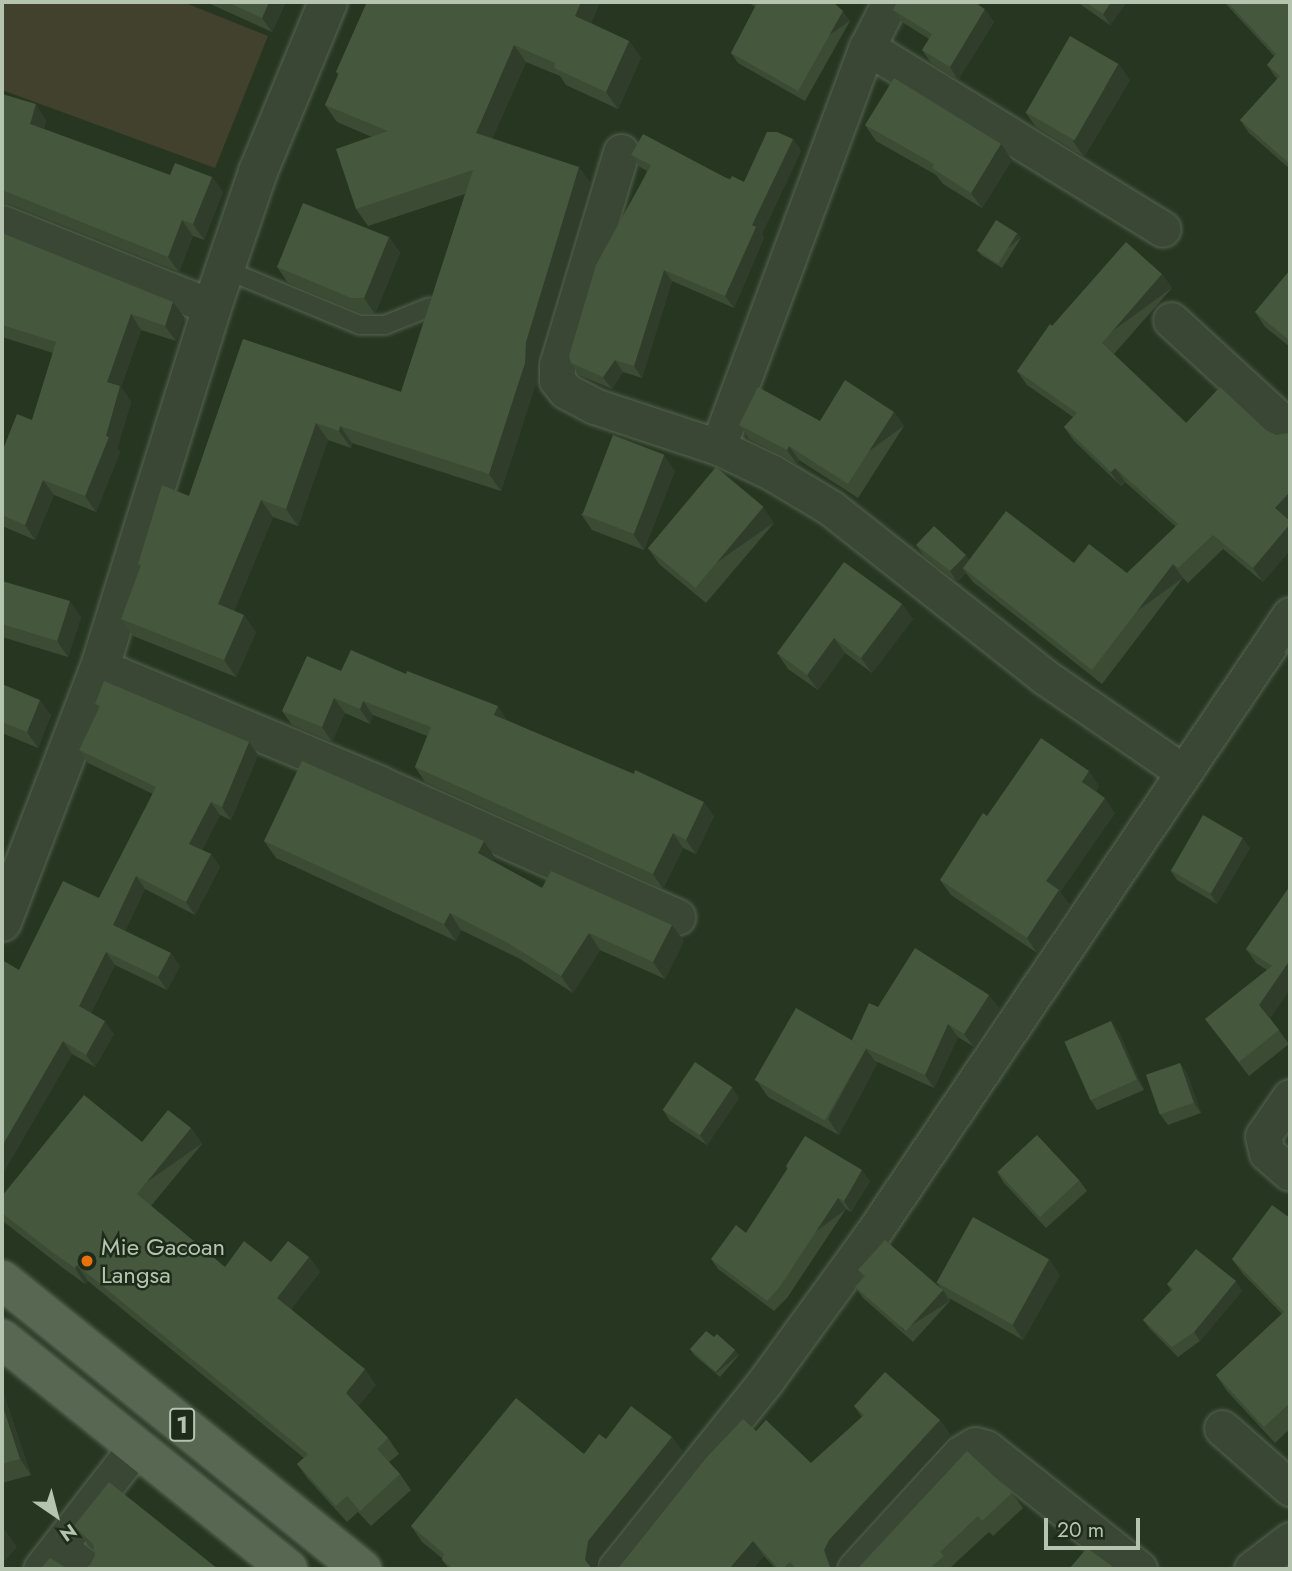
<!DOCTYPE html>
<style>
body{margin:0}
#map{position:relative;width:1292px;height:1571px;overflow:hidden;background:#273621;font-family:Jost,sans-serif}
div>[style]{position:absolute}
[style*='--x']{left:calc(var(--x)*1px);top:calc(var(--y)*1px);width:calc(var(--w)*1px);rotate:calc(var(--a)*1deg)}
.green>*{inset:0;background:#42412e}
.roads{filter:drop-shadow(0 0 2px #576551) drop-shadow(0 0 2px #576551)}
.service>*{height:18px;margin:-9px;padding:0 9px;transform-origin:9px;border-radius:9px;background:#394734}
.minor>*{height:35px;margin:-17.5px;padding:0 17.5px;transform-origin:17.5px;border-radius:17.5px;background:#394734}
.tertiary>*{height:38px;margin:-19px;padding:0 19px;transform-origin:19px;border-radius:19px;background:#394734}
.primary>*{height:38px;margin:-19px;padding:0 19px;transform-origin:19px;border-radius:19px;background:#586752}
.wall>*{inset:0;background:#3b4b34}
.shaded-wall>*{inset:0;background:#303d2b;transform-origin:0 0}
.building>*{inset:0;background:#45573d;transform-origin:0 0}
.dots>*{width:19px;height:19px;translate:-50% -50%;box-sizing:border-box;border:4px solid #1f2b1a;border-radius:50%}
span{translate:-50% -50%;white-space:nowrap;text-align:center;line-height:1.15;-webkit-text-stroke:5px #1f2b1a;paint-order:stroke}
.shield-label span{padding:2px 5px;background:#1f2b1a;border:2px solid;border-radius:5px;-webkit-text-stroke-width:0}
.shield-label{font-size:23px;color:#b4c4ae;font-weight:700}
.poi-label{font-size:24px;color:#b4c4ae}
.left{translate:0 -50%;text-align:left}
.frame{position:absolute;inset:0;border:4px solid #b4c4ae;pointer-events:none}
.north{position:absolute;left:21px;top:1480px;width:70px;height:70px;-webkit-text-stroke:5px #1f2b1a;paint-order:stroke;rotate:145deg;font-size:19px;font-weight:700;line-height:28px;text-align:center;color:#b4c4ae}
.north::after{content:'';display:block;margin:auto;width:24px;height:32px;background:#b4c4ae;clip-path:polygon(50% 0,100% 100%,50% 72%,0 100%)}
.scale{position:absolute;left:1044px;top:1518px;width:96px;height:32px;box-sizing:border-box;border:4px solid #b4c4ae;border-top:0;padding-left:9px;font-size:21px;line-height:24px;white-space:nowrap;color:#b4c4ae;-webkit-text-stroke:5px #1f2b1a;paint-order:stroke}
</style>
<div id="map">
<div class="green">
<div style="clip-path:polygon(2px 2px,183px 2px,268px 36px,215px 168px,2px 90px)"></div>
</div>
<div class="roads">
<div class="service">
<div style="--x:224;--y:269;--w:147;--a:22.4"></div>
<div style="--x:360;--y:325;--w:25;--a:0"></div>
<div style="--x:385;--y:325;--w:48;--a:-21.8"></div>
</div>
<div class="minor">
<div style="--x:867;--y:47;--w:347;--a:31.6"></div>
<div style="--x:621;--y:152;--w:222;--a:106.7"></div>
<div style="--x:557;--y:365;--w:15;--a:90"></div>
<div style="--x:557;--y:380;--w:14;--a:51"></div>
<div style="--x:566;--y:391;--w:32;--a:28"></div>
<div style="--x:594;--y:406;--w:131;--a:18.3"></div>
<div style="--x:718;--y:447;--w:59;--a:25.3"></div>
<div style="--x:771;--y:472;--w:70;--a:31"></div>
<div style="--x:831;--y:508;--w:273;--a:38.3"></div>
<div style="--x:1045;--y:677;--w:168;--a:34.5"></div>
<div style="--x:2;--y:223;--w:226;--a:21.8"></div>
<div style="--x:1171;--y:320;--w:161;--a:42.5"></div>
<div style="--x:718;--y:447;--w:427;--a:-69.6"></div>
<div style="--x:867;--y:47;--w:51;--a:-62.9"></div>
<div style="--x:100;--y:667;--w:301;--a:22.6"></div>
<div style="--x:378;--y:783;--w:328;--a:24.1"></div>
<div style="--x:1290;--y:1097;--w:47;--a:124.7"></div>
<div style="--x:1263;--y:1136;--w:17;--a:77"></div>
<div style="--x:1267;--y:1153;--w:30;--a:41"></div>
<div style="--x:1222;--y:1428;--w:91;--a:41.4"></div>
<div style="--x:59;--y:1547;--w:36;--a:38"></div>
<div style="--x:41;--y:1569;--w:153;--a:-52.2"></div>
<div style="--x:615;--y:1569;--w:243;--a:-51.3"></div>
<div style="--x:767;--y:1379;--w:177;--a:-54"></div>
<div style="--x:871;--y:1236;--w:749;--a:-55.99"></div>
<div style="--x:855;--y:1569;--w:156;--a:-47.6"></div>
<div style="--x:960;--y:1454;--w:17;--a:-31"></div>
<div style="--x:975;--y:1445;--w:11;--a:15"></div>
<div style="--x:986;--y:1448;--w:195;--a:38.3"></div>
<div style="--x:1252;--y:1569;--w:48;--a:-37.3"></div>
</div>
<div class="tertiary">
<div style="--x:2;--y:922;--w:273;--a:-69"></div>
<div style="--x:100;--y:667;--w:377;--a:-72.7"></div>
<div style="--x:212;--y:307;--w:143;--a:-71.2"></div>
<div style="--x:258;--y:172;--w:184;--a:-67.6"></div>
</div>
<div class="primary">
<div style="--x:2;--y:1280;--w:462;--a:38.8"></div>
<div style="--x:2;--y:1339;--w:367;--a:38.8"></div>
</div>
</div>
<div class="wall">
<div style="clip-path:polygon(206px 2px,286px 2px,272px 32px)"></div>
<div style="clip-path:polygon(367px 2px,600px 2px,591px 23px,629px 41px,641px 58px,618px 109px,566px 85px,560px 76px,526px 62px,492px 139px,591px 183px,538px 359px,537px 380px,501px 491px,352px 443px,351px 448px,328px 440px,298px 526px,273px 517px,234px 611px,256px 632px,236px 677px,133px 636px,121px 619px,140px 567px,138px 564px,189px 496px,243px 339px,401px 392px,465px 194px,368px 226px,356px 209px,372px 137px,337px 122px,325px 105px,338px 75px,336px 72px)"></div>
<div style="clip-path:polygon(748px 2px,837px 2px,835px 4px,850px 21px,805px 101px,738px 63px,731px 53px,755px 7px)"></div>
<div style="clip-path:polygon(897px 2px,981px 2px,979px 5px,994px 22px,958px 80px,931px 63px,922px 50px,929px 39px,902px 22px,893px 10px)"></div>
<div style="clip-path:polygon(1077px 2px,1127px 2px,1110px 25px)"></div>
<div style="clip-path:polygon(1224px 2px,1290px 2px,1290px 169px,1249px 133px,1240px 120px,1277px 79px,1267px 65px,1274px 56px)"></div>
<div style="clip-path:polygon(1130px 80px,1084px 157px,1036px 127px,1025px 112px)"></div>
<div style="clip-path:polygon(2px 94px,46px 120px,44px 129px,170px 175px,212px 177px,223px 192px,204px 240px,193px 236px,179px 272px,9px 204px,2px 204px)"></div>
<div style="clip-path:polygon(865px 125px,1012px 160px,982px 208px,943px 184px,936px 175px,876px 141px)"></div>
<div style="clip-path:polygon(793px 139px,801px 151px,762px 234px,764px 238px,734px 308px,672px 281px,642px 378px,623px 372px,612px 389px,579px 375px,571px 363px,647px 171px,640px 167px,631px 155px,744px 182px)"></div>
<div style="clip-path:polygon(2px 233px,184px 317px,176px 341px,141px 330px,121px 387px,131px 402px,117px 449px,120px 452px,96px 512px,54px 495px,35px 540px,2px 526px,2px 452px,32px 420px,53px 353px,2px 337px)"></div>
<div style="clip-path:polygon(389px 237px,400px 253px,375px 314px,362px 314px,288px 283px,277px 267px)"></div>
<div style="clip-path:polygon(1021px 238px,1002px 268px,981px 255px,977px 250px)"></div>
<div style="clip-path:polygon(1290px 270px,1290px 347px,1265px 327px,1255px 312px)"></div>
<div style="clip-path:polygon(1162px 274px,1172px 288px,1114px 354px,1290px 521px,1290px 550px,1263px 582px,1223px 549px,1188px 583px,1183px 578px,1102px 684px,973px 582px,966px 573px,957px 582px,924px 556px,916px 545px,969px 560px,1074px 563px,1127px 573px,1176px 527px,1125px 482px,1121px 486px,1074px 441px,1064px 427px,1073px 417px,1027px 385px,1017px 371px,1052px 326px)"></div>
<div style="clip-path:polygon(894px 412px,904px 426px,858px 498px,799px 460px,797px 464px,749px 439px,739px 425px,820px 421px)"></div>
<div style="clip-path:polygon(675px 471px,644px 550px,592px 530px,581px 514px)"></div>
<div style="clip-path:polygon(774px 523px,706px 603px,659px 564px,648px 548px)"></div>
<div style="clip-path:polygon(2px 581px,81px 617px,68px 657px,2px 637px)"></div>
<div style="clip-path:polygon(902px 604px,913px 619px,872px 673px,845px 653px,818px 690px,788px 669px,777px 653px)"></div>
<div style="clip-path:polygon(341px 671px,507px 720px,714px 816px,696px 854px,683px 848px,663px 889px,425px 782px,415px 767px,427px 736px,373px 715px,370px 724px,345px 713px,332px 742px,292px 725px,282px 711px)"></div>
<div style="clip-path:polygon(2px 684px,51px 715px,38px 748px,2px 733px)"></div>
<div style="clip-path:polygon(95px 704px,249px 742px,258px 755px,231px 820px,220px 815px,202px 850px,211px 854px,220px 867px,195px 915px,145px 889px,125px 931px,180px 966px,167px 990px,115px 965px,91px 1013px,114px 1034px,95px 1067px,72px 1054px,2px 1175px,2px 960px,19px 970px,99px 898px,153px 794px,88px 763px,79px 750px,99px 709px)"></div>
<div style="clip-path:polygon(1099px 786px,1096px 791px,1115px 813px,1060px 892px,1070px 905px,1037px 953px,951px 895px,940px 880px,987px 816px)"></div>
<div style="clip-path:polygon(264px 841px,495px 858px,493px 861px,542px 888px,684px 941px,665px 979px,600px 950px,573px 993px,520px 959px,461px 930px,456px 941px,276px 858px)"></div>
<div style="clip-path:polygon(1250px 848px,1217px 904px,1177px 880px,1170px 870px)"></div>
<div style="clip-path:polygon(1290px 886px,1290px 989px,1270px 1018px,1289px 1044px,1249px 1076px,1205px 1019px,1267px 970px,1256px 963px,1246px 949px)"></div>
<div style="clip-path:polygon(989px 995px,999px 1008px,974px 1047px,958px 1037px,934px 1088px,875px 1061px,877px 1064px,839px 1135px,768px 1097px,757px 1081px,852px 1040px,878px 1007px)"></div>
<div style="clip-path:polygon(1119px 1032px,1144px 1090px,1097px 1110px,1090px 1099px)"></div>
<div style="clip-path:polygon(1180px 1063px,1187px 1074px,1201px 1113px,1168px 1125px,1160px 1114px)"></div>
<div style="clip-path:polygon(739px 1098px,707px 1145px,670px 1121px,663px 1110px)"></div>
<div style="clip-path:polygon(191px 1128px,202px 1144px,151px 1206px,225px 1267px,271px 1262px,309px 1257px,320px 1272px,291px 1309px,376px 1385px,358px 1406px,388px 1438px,399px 1454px,389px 1462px,400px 1474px,411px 1490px,371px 1526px,358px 1512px,347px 1522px,308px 1479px,297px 1464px,304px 1458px,88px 1281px,85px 1284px,63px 1268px,4px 1222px,2px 1218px,2px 1196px,142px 1142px)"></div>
<div style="clip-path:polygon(786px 1166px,870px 1181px,851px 1212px,846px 1209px,787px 1298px,774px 1311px,718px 1269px,711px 1259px,746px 1233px,787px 1169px)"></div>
<div style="clip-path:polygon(997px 1172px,1079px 1180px,1087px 1191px,1046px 1228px,1004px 1183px)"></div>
<div style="clip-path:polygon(1290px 1218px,1290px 1429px,1275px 1443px,1227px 1391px,1216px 1375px,1282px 1314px,1243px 1274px,1232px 1259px)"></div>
<div style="clip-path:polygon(858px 1270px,941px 1288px,936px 1282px,1060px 1275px,1023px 1340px,949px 1298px,950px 1301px,913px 1342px,863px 1298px,855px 1287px,864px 1277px)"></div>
<div style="clip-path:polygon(1167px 1284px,1242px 1291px,1200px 1341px,1178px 1357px,1150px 1329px,1143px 1320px,1171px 1290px)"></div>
<div style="clip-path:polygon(714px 1337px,739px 1355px,720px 1377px,694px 1355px,690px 1349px)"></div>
<div style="clip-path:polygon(2px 1391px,4px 1395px,31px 1475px,2px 1483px)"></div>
<div style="clip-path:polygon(854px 1406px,940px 1420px,951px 1436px,840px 1555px,835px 1565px,837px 1569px,776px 1569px,764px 1556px,753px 1569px,615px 1569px,620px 1566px,756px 1431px,811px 1463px,862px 1417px)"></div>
<div style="clip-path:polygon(672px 1437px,683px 1452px,599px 1557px,597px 1569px,449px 1569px,442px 1560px,443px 1559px,422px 1542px,411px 1526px,584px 1454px,606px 1439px)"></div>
<div style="clip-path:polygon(1012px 1493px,1023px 1508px,993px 1536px,989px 1532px,951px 1567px,953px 1569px,856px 1569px)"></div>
<div style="clip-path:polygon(74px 1526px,218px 1569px,90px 1565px,95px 1555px,94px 1550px,87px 1543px)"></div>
</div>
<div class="shaded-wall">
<div style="clip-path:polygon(269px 2px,286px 2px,272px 32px,262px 18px)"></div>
<div style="clip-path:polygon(581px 2px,600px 2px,586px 33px,575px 16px)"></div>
<div style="clip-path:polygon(1111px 2px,1127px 2px,1110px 25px,1103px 14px)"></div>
<div style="clip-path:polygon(985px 9px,994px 22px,958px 80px,950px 67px)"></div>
<div style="left:843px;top:11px;width:12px;height:92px;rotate:55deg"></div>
<div style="clip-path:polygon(629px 41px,641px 58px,618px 109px,606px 92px)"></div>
<div style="clip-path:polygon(514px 45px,526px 62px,487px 150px,476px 133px)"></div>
<div style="clip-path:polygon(1119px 64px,1130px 80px,1084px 157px,1073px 141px)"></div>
<div style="clip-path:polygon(36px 104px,46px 120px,41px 139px,30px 124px)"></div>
<div style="clip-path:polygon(793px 139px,801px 151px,762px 234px,764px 238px,734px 308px,725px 296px,752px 225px)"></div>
<div style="clip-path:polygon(1001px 144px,1012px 160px,982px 208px,971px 193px)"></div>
<div style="clip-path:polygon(579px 167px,591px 183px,538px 359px,537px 380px,501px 491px,489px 474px,526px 342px)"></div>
<div style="clip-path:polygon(212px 177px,223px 192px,204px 240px,193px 224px)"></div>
<div style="clip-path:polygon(182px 220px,193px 236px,179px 272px,168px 257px)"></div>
<div style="left:1017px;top:233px;width:6px;height:36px;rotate:51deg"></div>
<div style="clip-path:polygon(389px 237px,400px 253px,375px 314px,364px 298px)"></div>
<div style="clip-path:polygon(664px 270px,672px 281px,642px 378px,634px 366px)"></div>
<div style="left:1162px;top:274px;width:17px;height:91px;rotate:54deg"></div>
<div style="clip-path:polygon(173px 302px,184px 317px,176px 341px,165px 326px)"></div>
<div style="clip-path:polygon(131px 314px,141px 330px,121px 387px,131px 402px,117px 449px,120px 452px,96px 512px,85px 496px,106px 436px,107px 382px)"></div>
<div style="clip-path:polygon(615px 360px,623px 372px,612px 389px,603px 377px)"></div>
<div style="left:894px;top:412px;width:17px;height:85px;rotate:54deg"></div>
<div style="clip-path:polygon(316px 423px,328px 440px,298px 526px,286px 509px)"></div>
<div style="clip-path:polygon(340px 426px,352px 443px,351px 448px,339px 431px)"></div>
<div style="clip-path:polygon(789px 446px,799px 460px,797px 464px,787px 450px)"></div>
<div style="clip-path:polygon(664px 455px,675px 471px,644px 550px,633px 534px)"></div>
<div style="left:1115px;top:468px;width:17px;height:6px;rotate:54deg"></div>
<div style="clip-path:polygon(43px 480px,54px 495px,35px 540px,25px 525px)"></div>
<div style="clip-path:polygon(1290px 492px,1290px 517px,1285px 522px,1275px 508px)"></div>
<div style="clip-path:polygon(261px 500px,273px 517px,230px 621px,218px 604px)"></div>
<div style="left:763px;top:507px;width:19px;height:105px;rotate:55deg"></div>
<div style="clip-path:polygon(1290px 524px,1290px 550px,1263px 582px,1253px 568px)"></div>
<div style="clip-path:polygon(966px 555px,973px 565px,963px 568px,966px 573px,957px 582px,950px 571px)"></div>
<div style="left:1173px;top:564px;width:17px;height:133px;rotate:54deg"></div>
<div style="clip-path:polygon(70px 601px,81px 617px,68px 657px,57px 641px)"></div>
<div style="clip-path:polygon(902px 604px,913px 619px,872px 673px,861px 658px)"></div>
<div style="clip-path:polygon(244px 615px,256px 632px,236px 677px,224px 660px)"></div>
<div style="clip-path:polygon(834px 638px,845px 653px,818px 690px,807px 675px)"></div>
<div style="clip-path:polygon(334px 698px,345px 713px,332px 742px,322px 727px)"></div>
<div style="clip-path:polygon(40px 700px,51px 715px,38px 748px,27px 732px)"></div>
<div style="clip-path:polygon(363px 701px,373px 715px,370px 724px,360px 709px)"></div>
<div style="clip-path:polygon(498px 706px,508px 721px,494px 715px)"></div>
<div style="clip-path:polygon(249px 742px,258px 755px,231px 820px,222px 807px)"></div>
<div style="clip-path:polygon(1089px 771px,1099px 786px,1092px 797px,1082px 782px)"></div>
<div style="clip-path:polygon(1105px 798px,1115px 813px,1060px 892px,1070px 905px,1037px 953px,1027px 938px,1046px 881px)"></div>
<div style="clip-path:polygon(211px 802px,220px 815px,199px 857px,189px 844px)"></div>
<div style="clip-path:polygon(704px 802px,714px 816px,696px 854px,686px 840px)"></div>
<div style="clip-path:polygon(673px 833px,683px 848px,663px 889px,653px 874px)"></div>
<div style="clip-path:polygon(1243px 838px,1250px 848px,1217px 904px,1210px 893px)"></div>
<div style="clip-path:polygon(484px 841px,495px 858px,490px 869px,478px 853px)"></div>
<div style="clip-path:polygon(211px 854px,220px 867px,195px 915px,186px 902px)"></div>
<div style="clip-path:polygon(136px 876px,145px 889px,122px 938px,113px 925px)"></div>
<div style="clip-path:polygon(450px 913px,461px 930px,456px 941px,444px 924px)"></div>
<div style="clip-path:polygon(672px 925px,684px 941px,665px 979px,653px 962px)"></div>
<div style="clip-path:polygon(589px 933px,600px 950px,573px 993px,561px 976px)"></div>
<div style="clip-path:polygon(106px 952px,115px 965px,88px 1019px,79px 1006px)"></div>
<div style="clip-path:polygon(171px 953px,180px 966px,167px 990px,158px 977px)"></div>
<div style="clip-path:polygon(1290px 960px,1290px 989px,1269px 1019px,1259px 1005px)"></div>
<div style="clip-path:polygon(989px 995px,999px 1008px,974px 1047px,964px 1034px)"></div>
<div style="clip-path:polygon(105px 1021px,114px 1034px,95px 1067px,86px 1055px)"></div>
<div style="clip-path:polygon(1111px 1021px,1119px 1032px,1144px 1090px,1137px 1079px)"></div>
<div style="clip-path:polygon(948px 1024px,958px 1037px,934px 1088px,925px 1075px)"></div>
<div style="clip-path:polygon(63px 1041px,72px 1054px,2px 1175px,2px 1146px)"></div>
<div style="clip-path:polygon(866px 1049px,877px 1064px,839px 1135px,828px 1119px)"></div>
<div style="clip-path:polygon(1180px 1063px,1187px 1074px,1201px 1113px,1194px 1103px)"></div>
<div style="clip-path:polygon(732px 1087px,739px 1098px,707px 1145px,699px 1134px)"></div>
<div style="left:191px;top:1128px;width:19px;height:85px;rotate:55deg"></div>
<div style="clip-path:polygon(862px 1170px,870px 1181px,851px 1212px,844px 1201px)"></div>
<div style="left:838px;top:1198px;width:14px;height:108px;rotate:54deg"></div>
<div style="clip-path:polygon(309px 1257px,320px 1272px,287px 1314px,277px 1298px)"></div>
<div style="clip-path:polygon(1049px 1259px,1060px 1275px,1023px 1340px,1012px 1324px)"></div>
<div style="clip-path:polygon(77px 1265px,88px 1281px,85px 1284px,75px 1268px)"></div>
<div style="clip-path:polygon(1236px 1281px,1242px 1291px,1200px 1341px,1194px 1332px)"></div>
<div style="left:943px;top:1290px;width:13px;height:55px;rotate:58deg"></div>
<div style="left:735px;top:1350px;width:6px;height:29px;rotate:51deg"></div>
<div style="clip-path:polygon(365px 1369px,376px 1385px,356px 1408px,346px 1393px)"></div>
<div style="clip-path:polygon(2px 1391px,4px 1395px,31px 1475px,20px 1459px,2px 1404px)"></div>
<div style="clip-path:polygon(940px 1420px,951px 1436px,840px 1555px,835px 1565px,837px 1569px,831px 1569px,824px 1550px,829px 1540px)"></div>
<div style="clip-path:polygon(672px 1437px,683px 1452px,599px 1557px,597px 1569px,592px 1569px,585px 1560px,588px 1541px)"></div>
<div style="clip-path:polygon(5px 1530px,17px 1547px,2px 1564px,2px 1534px)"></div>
<div style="clip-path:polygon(753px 1541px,764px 1556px,753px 1569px,729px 1569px)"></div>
</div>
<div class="building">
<div style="clip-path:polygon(227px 2px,269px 2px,262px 18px)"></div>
<div style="clip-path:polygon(367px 2px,581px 2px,575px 16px,629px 41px,606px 92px,554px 68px,555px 63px,514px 45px,476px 133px,579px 167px,526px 342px,525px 363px,489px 474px,340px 426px,339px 431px,316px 423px,286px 509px,261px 500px,218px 604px,244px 615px,224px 660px,121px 619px,141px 565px,138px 564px,162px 485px,189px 496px,243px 339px,401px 392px,473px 170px,356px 209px,336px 149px,388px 131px,325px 105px,339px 73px,336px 72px)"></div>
<div style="clip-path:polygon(755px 2px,833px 2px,843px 11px,798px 91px,731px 53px,757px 3px)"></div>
<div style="clip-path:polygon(897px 2px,973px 2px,985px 9px,950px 67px,922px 50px,932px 34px,893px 10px)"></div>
<div style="clip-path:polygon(1085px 2px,1111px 2px,1103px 14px)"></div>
<div style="clip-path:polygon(1227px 2px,1290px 2px,1290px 164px,1240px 120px,1280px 76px,1267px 65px,1276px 54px)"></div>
<div style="left:1070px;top:36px;width:56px;height:88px;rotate:30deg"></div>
<div style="clip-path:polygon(894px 78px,1001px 144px,971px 193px,932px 168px,934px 164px,865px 125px)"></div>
<div style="clip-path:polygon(2px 94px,36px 104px,30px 124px,170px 175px,175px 163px,212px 177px,193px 224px,182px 220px,168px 257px,2px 190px)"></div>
<div style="clip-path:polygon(767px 132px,777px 132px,793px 139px,752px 225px,756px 227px,725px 296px,664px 270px,634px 366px,615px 360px,603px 377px,571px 363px,569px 356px,596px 265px,651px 165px,631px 155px,643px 134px,730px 180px,732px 176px,744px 182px)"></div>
<div style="clip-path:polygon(303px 203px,389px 237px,364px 298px,351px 298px,277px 267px)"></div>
<div style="left:996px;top:220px;width:25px;height:36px;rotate:32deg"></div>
<div style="clip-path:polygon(2px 233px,173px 302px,165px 326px,131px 314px,107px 382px,120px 386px,106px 436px,109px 437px,85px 496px,43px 480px,25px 525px,2px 515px,2px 452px,17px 414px,32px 420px,56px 342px,2px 325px)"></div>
<div style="clip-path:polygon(1126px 242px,1162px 274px,1102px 343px,1186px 423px,1220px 387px,1266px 430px,1276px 435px,1287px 433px,1290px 436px,1290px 492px,1275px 508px,1290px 521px,1290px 524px,1253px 568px,1213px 535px,1178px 568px,1173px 564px,1092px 670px,963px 568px,1006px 511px,1074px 563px,1089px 544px,1127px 573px,1178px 524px,1115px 468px,1111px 472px,1064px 427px,1077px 413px,1017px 371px,1050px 324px,1052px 326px)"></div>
<div style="clip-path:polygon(1290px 270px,1290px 341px,1255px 312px)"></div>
<div style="clip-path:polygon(845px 380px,894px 412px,848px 484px,789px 446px,787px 450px,739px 425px,758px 387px,820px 421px)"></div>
<div style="left:613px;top:435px;width:55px;height:85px;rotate:21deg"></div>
<div style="left:716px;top:467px;width:62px;height:106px;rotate:40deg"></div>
<div style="clip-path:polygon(934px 526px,966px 555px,950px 571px,916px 545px)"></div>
<div style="clip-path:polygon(844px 562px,902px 604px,861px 658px,834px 638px,807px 675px,777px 653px)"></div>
<div style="clip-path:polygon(2px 581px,70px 601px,57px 641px,2px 624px)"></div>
<div style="clip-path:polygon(1290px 645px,1290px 657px,1284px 652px)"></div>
<div style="clip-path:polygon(351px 650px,406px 674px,407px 671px,498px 706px,494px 715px,634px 774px,635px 770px,704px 802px,686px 840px,673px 833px,653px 874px,415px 767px,431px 727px,363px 701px,360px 709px,334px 698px,322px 727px,282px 711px,307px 656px,341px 671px)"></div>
<div style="clip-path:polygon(104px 681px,249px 742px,222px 807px,211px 802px,189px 844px,211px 854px,186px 902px,136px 876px,113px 925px,171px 953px,158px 977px,106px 952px,79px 1006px,105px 1021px,86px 1055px,63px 1041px,2px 1146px,2px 960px,19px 970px,63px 881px,99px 898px,156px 787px,79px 750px,100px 706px,95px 704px)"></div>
<div style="clip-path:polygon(2px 684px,40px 700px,27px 732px,2px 722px)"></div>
<div style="clip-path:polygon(1041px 738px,1089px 771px,1082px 782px,1105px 798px,1046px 881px,1059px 890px,1027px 938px,940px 880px,983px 813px,987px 816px)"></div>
<div style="clip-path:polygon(302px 761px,484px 841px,478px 853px,542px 888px,551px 871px,672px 925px,653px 962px,589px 933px,561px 976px,508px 943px,450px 913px,444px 924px,264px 841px)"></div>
<div style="left:1203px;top:815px;width:46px;height:64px;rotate:30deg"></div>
<div style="clip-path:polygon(1290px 886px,1290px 960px,1259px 1005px,1279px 1030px,1239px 1062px,1205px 1019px,1272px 966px,1246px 949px)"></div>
<div style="clip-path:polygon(915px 948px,989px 995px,964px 1034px,948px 1024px,925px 1075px,863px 1047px,852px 1040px,869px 1003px,878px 1007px)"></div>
<div style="left:796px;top:1008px;width:81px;height:83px;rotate:30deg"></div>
<div style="left:1111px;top:1021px;width:64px;height:51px;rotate:66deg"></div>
<div style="left:695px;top:1062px;width:45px;height:58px;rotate:34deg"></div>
<div style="left:1180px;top:1063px;width:42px;height:36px;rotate:71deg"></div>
<div style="clip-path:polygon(84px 1095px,142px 1142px,168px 1110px,191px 1128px,137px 1194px,225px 1267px,244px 1241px,271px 1262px,288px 1241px,309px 1257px,277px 1298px,365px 1369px,346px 1393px,388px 1438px,377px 1449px,400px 1474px,360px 1511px,347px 1496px,336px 1506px,297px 1464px,308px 1454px,77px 1265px,75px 1268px,52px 1252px,2px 1213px,2px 1196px)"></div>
<div style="left:1037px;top:1135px;width:62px;height:54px;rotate:47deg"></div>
<div style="clip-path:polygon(805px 1136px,862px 1170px,844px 1201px,838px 1198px,779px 1288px,767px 1301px,711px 1259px,736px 1225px,746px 1233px,788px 1168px,786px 1166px)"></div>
<div style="clip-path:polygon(1272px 1205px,1290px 1218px,1290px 1403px,1264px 1427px,1216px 1375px,1284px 1312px,1232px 1259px)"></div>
<div style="left:973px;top:1217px;width:87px;height:75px;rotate:29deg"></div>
<div style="clip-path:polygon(885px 1240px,943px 1290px,906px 1331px,855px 1287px,865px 1276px,858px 1270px)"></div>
<div style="clip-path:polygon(1196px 1249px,1236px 1281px,1194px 1332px,1172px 1347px,1143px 1320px,1173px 1289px,1167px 1284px)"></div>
<div style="clip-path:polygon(706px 1331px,714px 1337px,717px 1334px,735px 1350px,716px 1372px,690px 1349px)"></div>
<div style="clip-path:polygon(885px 1372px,940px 1420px,829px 1540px,824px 1550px,830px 1568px,833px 1569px,804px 1569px,802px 1567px,800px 1569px,796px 1569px,790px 1562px,782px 1569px,779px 1569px,753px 1541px,729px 1569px,615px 1569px,620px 1566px,706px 1458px,743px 1419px,756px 1431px,766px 1420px,811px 1463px,864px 1415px,854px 1406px)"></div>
<div style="clip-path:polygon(516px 1398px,584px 1454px,599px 1434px,606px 1439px,631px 1406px,672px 1437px,588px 1541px,585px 1560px,592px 1569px,454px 1569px,442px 1560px,444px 1554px,411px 1526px)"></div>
<div style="clip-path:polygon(2px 1404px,20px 1459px,2px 1464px)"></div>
<div style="clip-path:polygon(967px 1451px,1012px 1493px,982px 1521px,978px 1516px,940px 1552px,944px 1556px,929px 1569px,856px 1569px,859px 1567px)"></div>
<div style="clip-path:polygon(109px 1482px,218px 1569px,83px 1569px,90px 1565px,95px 1555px,93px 1544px,74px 1526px)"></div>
<div style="clip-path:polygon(1087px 1548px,1116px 1569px,1069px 1569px)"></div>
<div style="clip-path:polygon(50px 1558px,68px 1569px,40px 1569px)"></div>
</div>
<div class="dots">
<div style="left:87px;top:1261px;background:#e8710a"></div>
</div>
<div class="shield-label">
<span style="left:182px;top:1425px">1</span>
</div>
<div class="poi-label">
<span class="left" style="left:101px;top:1261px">Mie Gacoan<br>Langsa</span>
</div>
<div class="frame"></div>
<div class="north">N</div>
<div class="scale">20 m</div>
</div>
